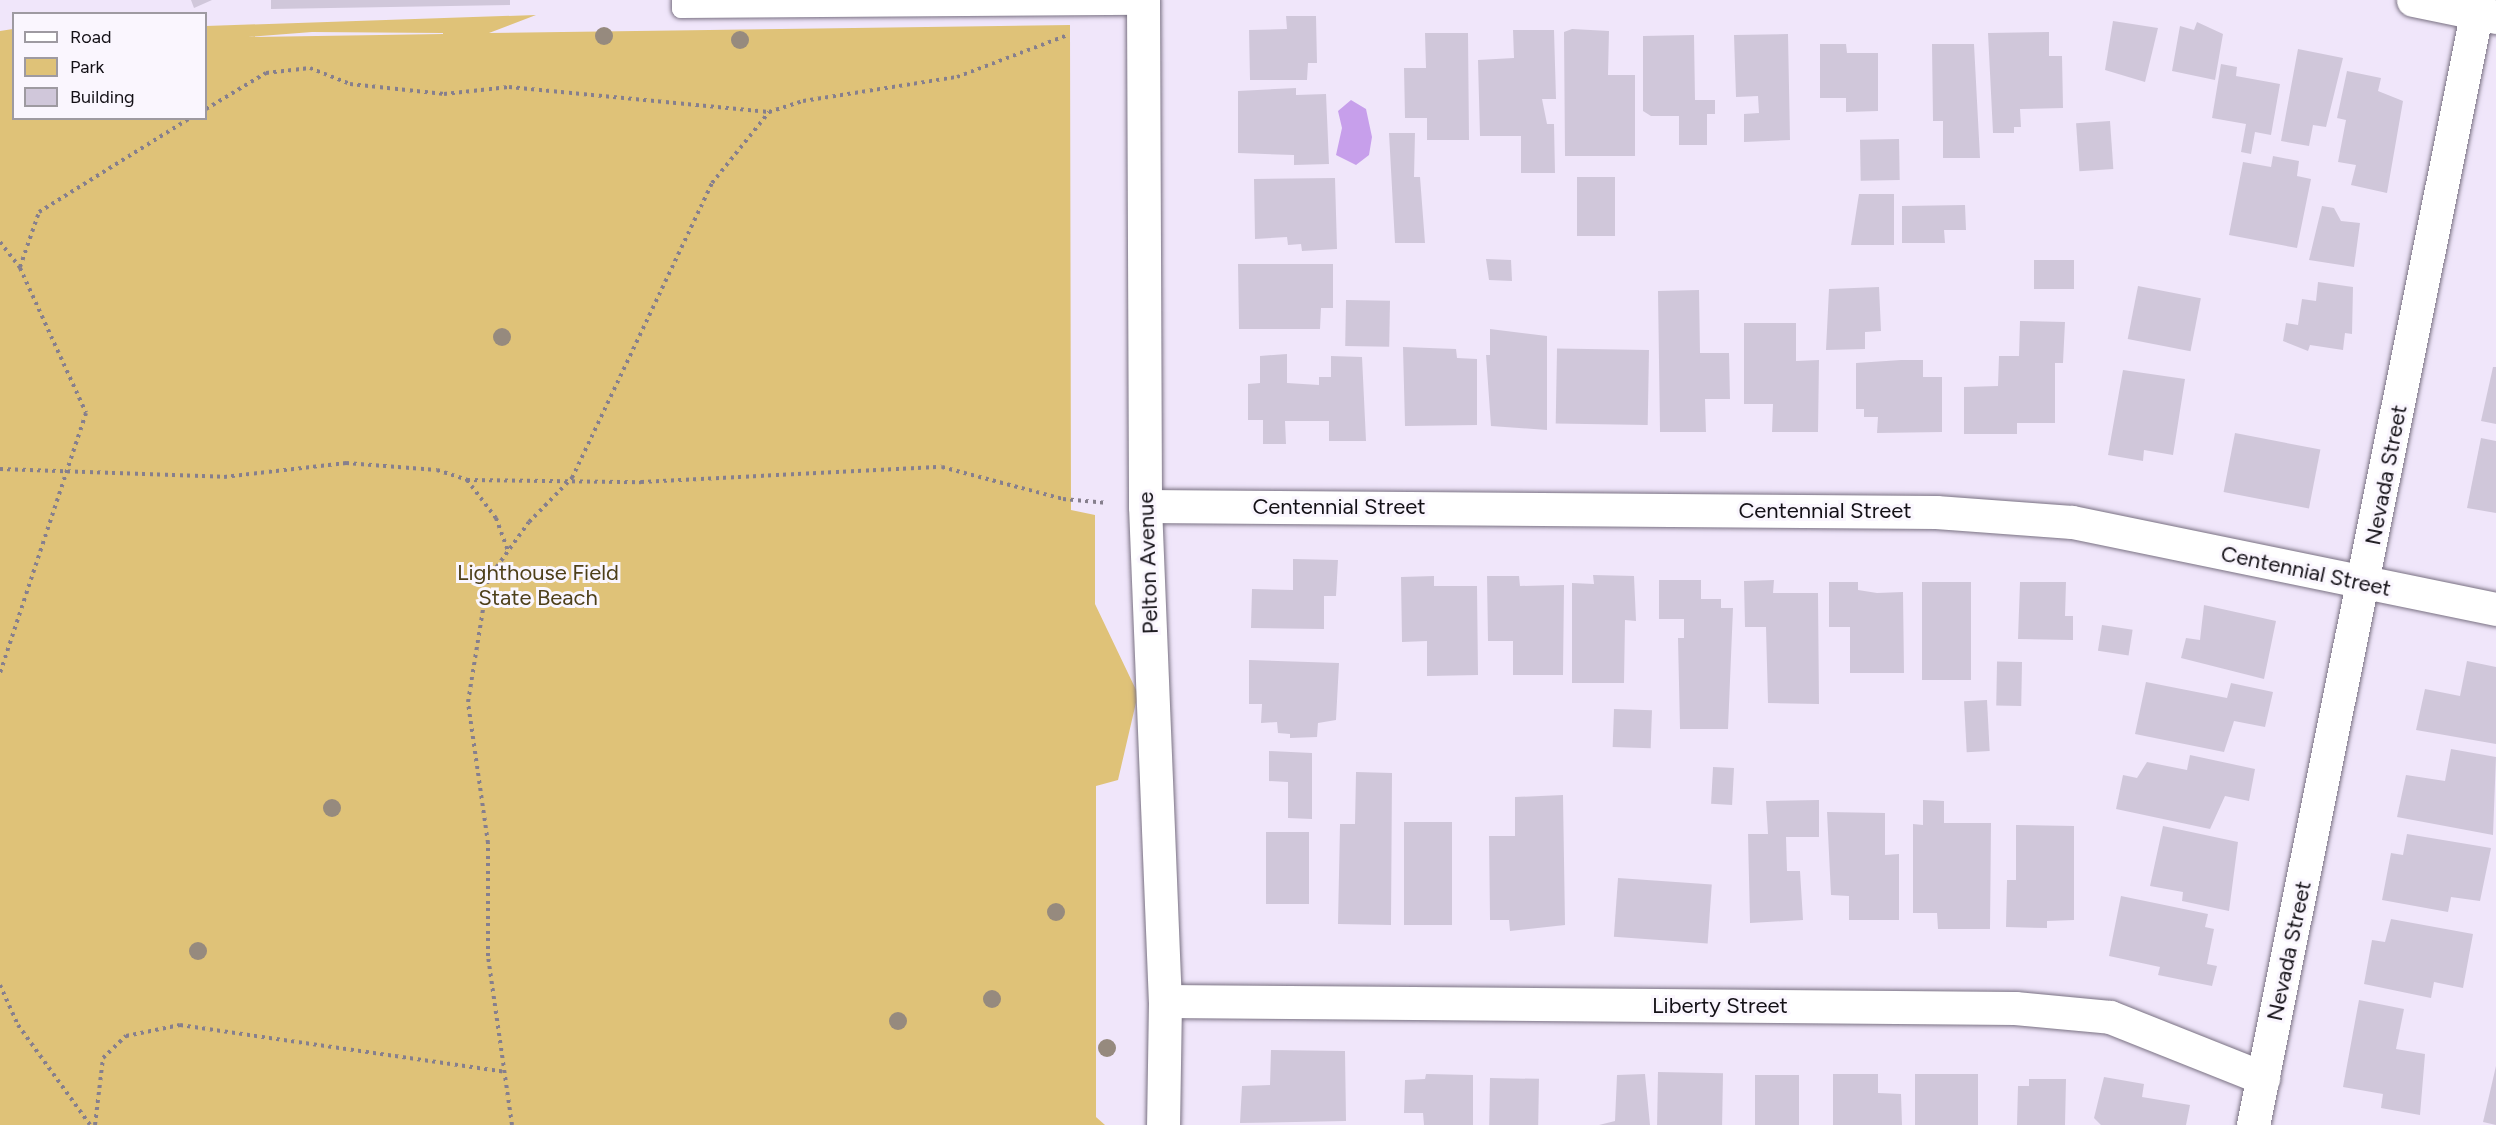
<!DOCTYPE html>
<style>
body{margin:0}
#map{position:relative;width:2496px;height:1125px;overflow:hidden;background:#f0e6fa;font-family:Figtree,sans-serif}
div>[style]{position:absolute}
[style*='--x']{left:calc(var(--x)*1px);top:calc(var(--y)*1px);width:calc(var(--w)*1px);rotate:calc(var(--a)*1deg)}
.green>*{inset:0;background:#dfc278}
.water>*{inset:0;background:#c79feb}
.building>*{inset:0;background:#d0c7da;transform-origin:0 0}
.path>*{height:4px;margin-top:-2px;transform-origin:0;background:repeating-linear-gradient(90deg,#867f8d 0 3px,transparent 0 7.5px)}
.roads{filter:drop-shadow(0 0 2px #797182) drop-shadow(0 0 2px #797182)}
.service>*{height:18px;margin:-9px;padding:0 9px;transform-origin:9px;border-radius:9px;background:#fff}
.minor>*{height:33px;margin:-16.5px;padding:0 16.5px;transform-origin:16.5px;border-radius:16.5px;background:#fff}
.trees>*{width:18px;height:18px;margin:-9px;border-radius:50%;background:#968a7e}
span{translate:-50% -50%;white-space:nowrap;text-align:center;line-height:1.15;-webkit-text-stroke:6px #faf6fe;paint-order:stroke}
.street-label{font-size:22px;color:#131016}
.park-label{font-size:22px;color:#4d3f19}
.legend{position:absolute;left:12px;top:12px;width:195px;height:108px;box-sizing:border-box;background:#faf6fe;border:2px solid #9e9aa1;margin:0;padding:8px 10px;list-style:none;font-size:18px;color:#131016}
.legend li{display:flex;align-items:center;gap:12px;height:30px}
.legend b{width:30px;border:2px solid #9e9aa1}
</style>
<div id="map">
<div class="green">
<div style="clip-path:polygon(evenodd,536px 15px,489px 33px,1070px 25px,1071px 510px,1095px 515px,1095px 604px,1138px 694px,1118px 780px,1096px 786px,1096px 1117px,1105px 1125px,0 1125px,0 31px,13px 29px,14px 118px,206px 118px,206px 26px,536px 15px,312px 32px,443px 33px,443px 34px,248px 37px,312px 32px)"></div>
</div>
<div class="water">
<div style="clip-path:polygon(1351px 100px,1366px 109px,1372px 137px,1369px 155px,1356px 165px,1336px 155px,1342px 128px,1338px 111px)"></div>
</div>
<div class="building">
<div style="clip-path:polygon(191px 0,212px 0,194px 8px)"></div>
<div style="clip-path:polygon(271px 0,510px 0,510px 5px,271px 9px)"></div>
<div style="clip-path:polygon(1286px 16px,1316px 16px,1317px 63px,1308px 63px,1307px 80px,1250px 80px,1249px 30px,1287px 29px)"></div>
<div style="clip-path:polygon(2113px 21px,2158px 28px,2145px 82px,2105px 70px)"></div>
<div style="clip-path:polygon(2197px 22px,2223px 34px,2215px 80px,2172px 71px,2180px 26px,2194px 30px)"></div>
<div style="clip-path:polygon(1572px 29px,1609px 31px,1608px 75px,1635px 75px,1635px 156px,1565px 156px,1564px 32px)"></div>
<div style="clip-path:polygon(1513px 30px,1554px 30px,1556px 99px,1542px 99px,1547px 124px,1554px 124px,1555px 173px,1521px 173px,1521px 136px,1480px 136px,1478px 60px,1514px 58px)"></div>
<div style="clip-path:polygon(2049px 32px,2049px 56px,2062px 56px,2063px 108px,2020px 109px,2021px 127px,2014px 127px,2014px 133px,1993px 133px,1988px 33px)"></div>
<div style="clip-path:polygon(1425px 33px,1468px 33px,1469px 140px,1427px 140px,1427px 118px,1405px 118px,1404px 68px,1426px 68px)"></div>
<div style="clip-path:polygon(1788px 34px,1790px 140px,1744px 142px,1744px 114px,1759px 113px,1758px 96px,1736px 97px,1734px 35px)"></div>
<div style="clip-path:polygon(1694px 35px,1695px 100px,1715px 100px,1715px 114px,1707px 114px,1707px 145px,1679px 145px,1679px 116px,1651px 116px,1643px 111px,1643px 36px)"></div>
<div style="clip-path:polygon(1820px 44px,1846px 44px,1847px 53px,1878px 53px,1878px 111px,1846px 112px,1846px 98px,1820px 98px)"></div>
<div style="clip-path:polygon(1932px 44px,1974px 44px,1980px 158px,1943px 158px,1943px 121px,1933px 121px)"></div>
<div style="clip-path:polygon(2298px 49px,2343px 58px,2326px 127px,2313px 125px,2309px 146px,2281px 141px)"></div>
<div style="clip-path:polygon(2221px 64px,2237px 67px,2236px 76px,2280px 84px,2271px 135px,2255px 132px,2251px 154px,2241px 152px,2246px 124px,2212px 118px)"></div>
<div style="clip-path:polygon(2347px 71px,2381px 78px,2378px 91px,2403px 101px,2387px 193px,2351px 185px,2356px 165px,2338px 162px,2346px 120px,2337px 118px)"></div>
<div style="clip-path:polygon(1296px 88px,1296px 95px,1326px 94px,1329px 164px,1294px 165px,1294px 155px,1238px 153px,1238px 91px)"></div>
<div style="left:2110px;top:121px;width:48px;height:34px;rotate:86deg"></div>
<div style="clip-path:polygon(1389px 133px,1415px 133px,1414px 177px,1420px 177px,1425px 243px,1395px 243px)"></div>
<div style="left:1899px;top:139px;width:41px;height:39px;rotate:89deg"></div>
<div style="clip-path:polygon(2273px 156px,2299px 161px,2297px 176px,2311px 179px,2297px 248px,2229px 235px,2243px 162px,2271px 167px)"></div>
<div style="left:1615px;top:177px;width:59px;height:38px;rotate:90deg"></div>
<div style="clip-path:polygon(1335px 178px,1337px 249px,1302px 251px,1301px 244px,1288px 245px,1287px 237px,1255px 239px,1254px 179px)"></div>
<div style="clip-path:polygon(1859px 194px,1894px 194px,1894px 245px,1851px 245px)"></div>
<div style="clip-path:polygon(1965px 205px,1966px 230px,1944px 230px,1945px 243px,1902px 243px,1902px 206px)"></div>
<div style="clip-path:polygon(2322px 206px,2334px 208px,2341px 221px,2360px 223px,2354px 267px,2309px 260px)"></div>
<div style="clip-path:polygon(1486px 259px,1511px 260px,1512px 281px,1489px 280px)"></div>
<div style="left:2074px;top:260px;width:29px;height:40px;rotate:90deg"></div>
<div style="clip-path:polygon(1238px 264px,1333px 264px,1333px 308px,1321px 308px,1320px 329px,1239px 329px)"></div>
<div style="clip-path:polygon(2318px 282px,2353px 287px,2352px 334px,2345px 333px,2343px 350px,2310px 345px,2308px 351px,2283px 341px,2286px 323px,2298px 325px,2302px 299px,2316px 301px)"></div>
<div style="left:2138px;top:286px;width:64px;height:54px;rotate:11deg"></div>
<div style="clip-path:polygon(1879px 287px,1881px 331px,1865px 332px,1865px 349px,1826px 350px,1829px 289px)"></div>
<div style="clip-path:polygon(1699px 290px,1700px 353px,1729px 353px,1730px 399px,1705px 399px,1706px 432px,1660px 432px,1658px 291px)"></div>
<div style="left:1346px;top:300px;width:44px;height:46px;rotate:1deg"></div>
<div style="clip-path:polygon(2020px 321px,2065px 322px,2063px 363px,2055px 363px,2055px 423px,2017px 423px,2017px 434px,1964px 434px,1964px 387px,1998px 386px,1999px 356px,2019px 356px)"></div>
<div style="clip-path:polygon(1744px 323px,1796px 323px,1796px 361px,1819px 360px,1818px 432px,1772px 432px,1773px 404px,1744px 404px)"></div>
<div style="clip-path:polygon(1490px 329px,1547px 336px,1547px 430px,1491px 426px,1486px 355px,1490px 355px)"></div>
<div style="clip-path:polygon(1403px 347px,1456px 349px,1457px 358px,1477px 359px,1477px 425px,1405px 426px)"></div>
<div style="left:1649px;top:350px;width:75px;height:92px;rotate:91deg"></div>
<div style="clip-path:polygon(1287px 354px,1287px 383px,1319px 385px,1319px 377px,1331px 377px,1331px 356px,1362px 357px,1366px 441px,1329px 441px,1329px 421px,1285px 421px,1286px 444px,1263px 444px,1263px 420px,1248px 420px,1248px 384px,1260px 383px,1260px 356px)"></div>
<div style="clip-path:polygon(1901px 360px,1923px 360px,1923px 377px,1942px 377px,1942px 432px,1877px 433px,1878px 417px,1864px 417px,1864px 409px,1856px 409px,1856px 363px)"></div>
<div style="clip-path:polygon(2493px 367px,2496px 367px,2496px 424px,2481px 421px)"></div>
<div style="clip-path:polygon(2123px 370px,2185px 379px,2173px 455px,2144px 450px,2143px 461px,2108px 455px)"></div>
<div style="left:2235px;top:433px;width:87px;height:60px;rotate:11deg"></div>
<div style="clip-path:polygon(2481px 438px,2496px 441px,2496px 513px,2467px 508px)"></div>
<div style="clip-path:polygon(1293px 559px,1338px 560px,1336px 596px,1324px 596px,1324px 629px,1251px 628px,1252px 589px,1293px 590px)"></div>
<div style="clip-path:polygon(1593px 575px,1634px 576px,1636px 621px,1625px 620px,1624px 683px,1572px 683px,1572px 583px,1594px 584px)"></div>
<div style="clip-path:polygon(1434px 576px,1434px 586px,1477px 586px,1478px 675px,1427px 676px,1427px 641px,1402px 642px,1401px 577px)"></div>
<div style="clip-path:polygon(1487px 576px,1519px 576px,1520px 586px,1564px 585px,1563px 675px,1513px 675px,1513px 641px,1488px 641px)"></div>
<div style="clip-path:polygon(1659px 580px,1701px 580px,1701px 599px,1721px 599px,1721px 608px,1733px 608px,1728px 729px,1680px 729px,1678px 638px,1684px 638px,1684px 619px,1659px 619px)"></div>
<div style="clip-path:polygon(1774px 580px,1773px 593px,1818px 593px,1819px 704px,1768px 703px,1766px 627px,1745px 627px,1744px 581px)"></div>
<div style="clip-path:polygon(1829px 582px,1858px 582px,1858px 590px,1877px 593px,1903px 592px,1904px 673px,1850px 673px,1850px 627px,1829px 627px)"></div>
<div style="left:1971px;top:582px;width:98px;height:49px;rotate:90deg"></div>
<div style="clip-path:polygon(2020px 582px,2066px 582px,2065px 616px,2073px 616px,2073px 640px,2018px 639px)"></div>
<div style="clip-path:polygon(2204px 605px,2276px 621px,2264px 679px,2181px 658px,2186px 638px,2200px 640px)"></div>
<div style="left:2102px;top:625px;width:31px;height:26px;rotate:9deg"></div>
<div style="clip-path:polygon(1249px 660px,1339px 663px,1336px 720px,1318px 723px,1317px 737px,1290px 738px,1290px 734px,1278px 733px,1277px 722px,1261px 723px,1262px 704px,1249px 704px)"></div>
<div style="clip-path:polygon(2467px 661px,2496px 667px,2496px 744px,2416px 730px,2425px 689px,2460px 696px)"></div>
<div style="left:2022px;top:662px;width:44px;height:25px;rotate:91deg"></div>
<div style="clip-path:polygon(2146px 682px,2227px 698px,2231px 683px,2273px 692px,2265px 727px,2234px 721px,2224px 752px,2135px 734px)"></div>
<div style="left:1987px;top:700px;width:51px;height:23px;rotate:87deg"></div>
<div style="left:1614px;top:709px;width:38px;height:38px;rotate:2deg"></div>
<div style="clip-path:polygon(2451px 749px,2496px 757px,2493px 835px,2397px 817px,2406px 775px,2445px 781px)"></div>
<div style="clip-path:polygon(1269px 751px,1312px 753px,1312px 819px,1288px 818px,1288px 782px,1269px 781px)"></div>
<div style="clip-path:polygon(2190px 755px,2255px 769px,2249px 801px,2225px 796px,2210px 829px,2116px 809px,2123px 775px,2137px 778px,2147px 762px,2187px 770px)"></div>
<div style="left:1734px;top:768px;width:37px;height:21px;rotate:93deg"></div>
<div style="clip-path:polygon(1356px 772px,1392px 773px,1391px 925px,1338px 924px,1340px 824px,1355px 824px)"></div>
<div style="clip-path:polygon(1563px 795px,1565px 925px,1510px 931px,1509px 920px,1490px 920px,1489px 836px,1515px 836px,1515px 797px)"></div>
<div style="clip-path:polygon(1819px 800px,1819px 837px,1786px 837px,1787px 871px,1800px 871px,1803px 920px,1750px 923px,1748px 834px,1768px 834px,1766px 801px)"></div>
<div style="clip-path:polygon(1923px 800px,1944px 801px,1944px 823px,1991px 823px,1990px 929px,1938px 929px,1937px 913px,1913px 913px,1913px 824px,1923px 825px)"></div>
<div style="clip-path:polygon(1827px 812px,1885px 813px,1885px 855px,1899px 854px,1899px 920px,1849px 920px,1849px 896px,1831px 895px)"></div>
<div style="left:1404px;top:822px;width:48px;height:103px"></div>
<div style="clip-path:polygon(2016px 825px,2074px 826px,2074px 920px,2047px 921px,2047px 928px,2006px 927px,2007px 880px,2016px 880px)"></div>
<div style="clip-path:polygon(2163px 826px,2238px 842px,2229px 911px,2182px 901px,2183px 892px,2150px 886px)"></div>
<div style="left:1266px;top:832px;width:43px;height:72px"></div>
<div style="clip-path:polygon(2407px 834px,2491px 848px,2480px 901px,2451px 897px,2448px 912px,2382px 900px,2391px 853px,2403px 855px)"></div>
<div style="left:1618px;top:878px;width:94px;height:59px;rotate:4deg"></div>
<div style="clip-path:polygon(2121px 896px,2208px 914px,2205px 927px,2214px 929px,2207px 964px,2217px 966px,2212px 986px,2158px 975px,2160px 967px,2109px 956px)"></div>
<div style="clip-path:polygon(2391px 919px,2473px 934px,2463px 988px,2434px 982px,2431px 998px,2364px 984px,2372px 940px,2385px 942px)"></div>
<div style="clip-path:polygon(2359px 1000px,2404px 1009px,2396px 1049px,2425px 1054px,2420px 1115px,2381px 1108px,2383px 1094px,2343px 1087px)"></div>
<div style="clip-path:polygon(1271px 1050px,1345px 1051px,1346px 1121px,1240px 1123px,1242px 1086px,1270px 1085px)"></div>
<div style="clip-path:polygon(2496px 1066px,2496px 1125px,2483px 1122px)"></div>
<div style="left:1658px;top:1072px;width:65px;height:53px;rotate:1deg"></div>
<div style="clip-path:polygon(1426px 1074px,1473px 1075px,1473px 1125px,1424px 1125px,1423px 1113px,1404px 1113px,1405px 1080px,1425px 1079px)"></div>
<div style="clip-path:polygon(1645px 1074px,1650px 1125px,1599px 1125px,1615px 1121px,1617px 1075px)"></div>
<div style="clip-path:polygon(1833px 1074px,1878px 1074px,1878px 1093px,1901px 1094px,1902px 1125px,1833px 1125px)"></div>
<div style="left:1915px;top:1074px;width:63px;height:51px"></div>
<div style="left:1755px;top:1075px;width:44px;height:50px"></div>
<div style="clip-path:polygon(2104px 1077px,2144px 1084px,2142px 1097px,2190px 1105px,2186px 1125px,2101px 1125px,2094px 1118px)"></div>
<div style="left:1490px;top:1078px;width:49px;height:47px;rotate:1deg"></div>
<div style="clip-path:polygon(2029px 1079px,2066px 1079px,2065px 1125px,2017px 1125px,2018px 1086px,2029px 1086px)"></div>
</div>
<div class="path">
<div style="--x:206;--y:109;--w:70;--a:-31"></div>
<div style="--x:266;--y:73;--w:44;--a:-6.5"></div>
<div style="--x:310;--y:68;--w:43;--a:21.8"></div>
<div style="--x:350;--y:84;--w:95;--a:6.1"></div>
<div style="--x:444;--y:94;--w:65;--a:-6.1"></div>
<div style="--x:509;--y:87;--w:260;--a:5.5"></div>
<div style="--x:0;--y:242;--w:33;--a:52"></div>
<div style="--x:20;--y:268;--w:159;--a:65.5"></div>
<div style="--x:86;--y:413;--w:274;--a:108.3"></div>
<div style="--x:20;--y:267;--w:58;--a:-70.9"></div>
<div style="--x:39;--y:212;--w:178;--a:-31.9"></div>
<div style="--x:0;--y:469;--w:224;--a:2"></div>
<div style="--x:224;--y:477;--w:123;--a:-6.5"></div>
<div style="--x:346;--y:463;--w:91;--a:4.4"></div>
<div style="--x:437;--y:470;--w:32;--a:18"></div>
<div style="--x:467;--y:480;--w:48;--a:52.7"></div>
<div style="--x:496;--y:518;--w:35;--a:70"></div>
<div style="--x:467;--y:480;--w:174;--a:0.7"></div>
<div style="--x:641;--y:482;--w:301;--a:-2.9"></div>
<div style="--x:942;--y:467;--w:125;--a:14.8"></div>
<div style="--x:1063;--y:499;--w:45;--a:5.1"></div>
<div style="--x:0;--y:985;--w:44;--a:65.8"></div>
<div style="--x:18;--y:1025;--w:123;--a:54.2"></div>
<div style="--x:95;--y:1125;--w:67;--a:-83.2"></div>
<div style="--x:103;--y:1058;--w:32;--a:-44"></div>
<div style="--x:126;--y:1036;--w:55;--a:-11.5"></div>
<div style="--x:180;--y:1025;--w:328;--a:8.2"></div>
<div style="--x:512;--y:1125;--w:171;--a:-98.1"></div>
<div style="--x:488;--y:956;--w:113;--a:-90"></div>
<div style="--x:488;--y:843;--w:142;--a:-98.1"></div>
<div style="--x:468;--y:702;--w:125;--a:-80.8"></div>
<div style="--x:488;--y:579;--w:70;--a:-54.3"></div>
<div style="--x:529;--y:522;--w:62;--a:-45.7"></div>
<div style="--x:572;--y:478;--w:327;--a:-64.6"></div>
<div style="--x:712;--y:183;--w:91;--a:-51.2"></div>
<div style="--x:769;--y:112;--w:36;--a:-18"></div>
<div style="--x:803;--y:101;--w:156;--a:-8.9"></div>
<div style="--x:957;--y:77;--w:116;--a:-20.8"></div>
</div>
<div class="roads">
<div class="service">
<div style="--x:681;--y:0;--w:9;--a:90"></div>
<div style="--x:681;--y:9;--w:462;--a:-0.4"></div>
</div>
<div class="minor">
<div style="--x:1143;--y:0;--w:506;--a:89.77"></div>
<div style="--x:1145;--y:506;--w:495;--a:87.7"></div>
<div style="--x:1165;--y:1001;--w:124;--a:90.9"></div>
<div style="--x:2413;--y:0;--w:85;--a:11.6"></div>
<div style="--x:1145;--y:506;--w:791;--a:0.43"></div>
<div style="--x:1936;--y:512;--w:136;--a:4.2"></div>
<div style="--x:2072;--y:522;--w:433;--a:11.6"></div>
<div style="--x:1165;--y:1001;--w:850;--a:0.47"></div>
<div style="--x:2015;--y:1008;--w:95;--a:5.4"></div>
<div style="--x:2110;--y:1017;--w:165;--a:21.7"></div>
<div style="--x:2253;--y:1125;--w:1147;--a:-78.64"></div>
</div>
</div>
<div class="trees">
<div style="left:604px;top:36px"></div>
<div style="left:740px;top:40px"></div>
<div style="left:502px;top:337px"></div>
<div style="left:332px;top:808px"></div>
<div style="left:1056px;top:912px"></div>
<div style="left:198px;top:951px"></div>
<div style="left:992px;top:999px"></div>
<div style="left:898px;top:1021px"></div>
<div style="left:1107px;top:1048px"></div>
</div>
<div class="street-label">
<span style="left:2386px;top:475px;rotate:-79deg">Nevada Street</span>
<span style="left:1339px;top:507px">Centennial Street</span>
<span style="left:1825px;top:511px">Centennial Street</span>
<span style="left:1148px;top:563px;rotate:-92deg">Pelton Avenue</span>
<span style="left:2306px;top:571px;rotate:12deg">Centennial Street</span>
<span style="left:2289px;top:951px;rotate:-78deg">Nevada Street</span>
<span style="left:1720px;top:1006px">Liberty Street</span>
</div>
<div class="park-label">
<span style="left:538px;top:585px">Lighthouse Field<br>State Beach</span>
</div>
<ul class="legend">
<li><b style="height:8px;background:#fff"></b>Road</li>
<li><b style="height:16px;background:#dfc278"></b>Park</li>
<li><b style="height:16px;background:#d0c7da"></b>Building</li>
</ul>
</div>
